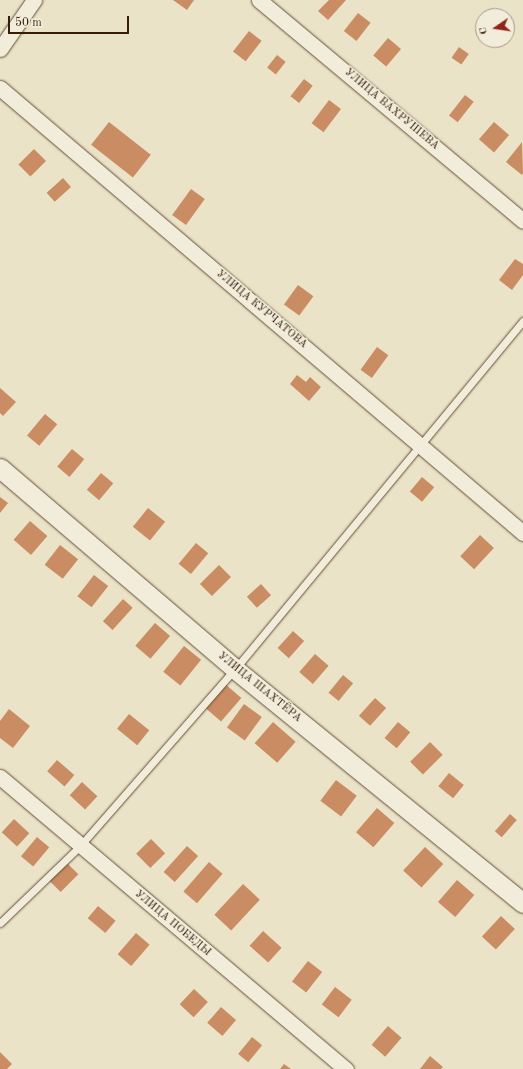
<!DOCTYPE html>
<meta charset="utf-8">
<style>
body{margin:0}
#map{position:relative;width:523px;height:1069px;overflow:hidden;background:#ebe3c8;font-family:"Old Standard TT",serif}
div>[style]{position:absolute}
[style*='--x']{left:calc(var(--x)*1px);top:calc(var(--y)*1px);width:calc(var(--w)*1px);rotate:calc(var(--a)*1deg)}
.building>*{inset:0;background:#ca8c63;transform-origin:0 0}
.roads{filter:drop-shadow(0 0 1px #644e38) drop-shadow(0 0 1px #644e38)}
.service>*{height:7px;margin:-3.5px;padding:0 3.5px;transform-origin:3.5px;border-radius:3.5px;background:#f2eddb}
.minor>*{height:15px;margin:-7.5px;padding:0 7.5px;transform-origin:7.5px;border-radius:7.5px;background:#f2eddb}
.tertiary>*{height:19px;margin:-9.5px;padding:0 9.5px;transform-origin:9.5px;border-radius:9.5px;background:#f2eddb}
span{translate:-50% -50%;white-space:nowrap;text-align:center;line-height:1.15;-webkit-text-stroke:3px #f2eddb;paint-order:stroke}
.street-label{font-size:11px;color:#371c08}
.north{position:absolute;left:475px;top:8px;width:40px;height:40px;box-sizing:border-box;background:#f2eddb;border:1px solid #a79987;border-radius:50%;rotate:257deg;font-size:11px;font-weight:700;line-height:16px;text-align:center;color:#371c08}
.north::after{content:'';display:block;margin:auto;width:14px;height:18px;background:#8f2418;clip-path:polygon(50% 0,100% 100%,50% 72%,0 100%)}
.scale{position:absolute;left:8px;top:16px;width:121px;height:18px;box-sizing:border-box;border:2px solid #371c08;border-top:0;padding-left:5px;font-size:12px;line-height:14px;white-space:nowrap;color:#371c08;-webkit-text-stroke:3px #f2eddb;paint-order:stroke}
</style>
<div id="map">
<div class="building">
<div style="clip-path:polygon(173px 0,194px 0,187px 10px)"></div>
<div style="clip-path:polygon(329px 0,346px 0,328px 20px,318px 11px)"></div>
<div style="left:358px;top:13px;width:16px;height:23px;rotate:38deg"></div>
<div style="left:249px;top:31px;width:16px;height:26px;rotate:38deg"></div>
<div style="left:388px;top:38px;width:17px;height:23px;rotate:40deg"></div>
<div style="left:459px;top:47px;width:12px;height:13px;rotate:35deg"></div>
<div style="left:277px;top:55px;width:11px;height:16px;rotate:38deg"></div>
<div style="left:304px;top:79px;width:11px;height:22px;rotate:38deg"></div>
<div style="left:465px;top:95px;width:11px;height:26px;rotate:38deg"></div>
<div style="left:329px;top:100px;width:15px;height:29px;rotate:37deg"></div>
<div style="left:109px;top:122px;width:53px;height:29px;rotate:38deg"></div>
<div style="left:494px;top:122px;width:20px;height:23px;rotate:41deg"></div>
<div style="clip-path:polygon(522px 142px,523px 173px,522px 175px,506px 162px)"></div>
<div style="left:34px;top:149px;width:17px;height:22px;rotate:45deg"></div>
<div style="left:63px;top:178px;width:12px;height:22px;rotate:48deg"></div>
<div style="left:191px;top:189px;width:17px;height:32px;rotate:36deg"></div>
<div style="clip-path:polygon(515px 259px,523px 264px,523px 275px,512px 290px,499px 280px)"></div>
<div style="left:298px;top:285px;width:19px;height:24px;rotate:36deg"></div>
<div style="left:377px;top:347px;width:14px;height:28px;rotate:36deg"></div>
<div style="clip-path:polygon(297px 375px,306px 382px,310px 377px,321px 387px,309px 401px,290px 384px)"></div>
<div style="clip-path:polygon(0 388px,16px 402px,3px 416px,0 413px)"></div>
<div style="left:45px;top:414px;width:16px;height:28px;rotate:40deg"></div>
<div style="left:72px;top:449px;width:16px;height:23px;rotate:40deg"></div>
<div style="left:101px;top:473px;width:16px;height:22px;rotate:40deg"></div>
<div style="left:422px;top:477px;width:16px;height:19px;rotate:40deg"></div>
<div style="clip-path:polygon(0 497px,8px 503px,0 513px)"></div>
<div style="left:148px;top:508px;width:22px;height:24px;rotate:39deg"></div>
<div style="left:30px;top:521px;width:23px;height:25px;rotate:41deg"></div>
<div style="left:480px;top:535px;width:19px;height:29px;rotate:43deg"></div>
<div style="left:196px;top:543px;width:16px;height:27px;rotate:40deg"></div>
<div style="left:60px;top:545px;width:23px;height:25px;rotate:38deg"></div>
<div style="left:219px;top:565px;width:17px;height:27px;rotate:45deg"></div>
<div style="left:94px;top:575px;width:18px;height:27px;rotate:38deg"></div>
<div style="left:261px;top:584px;width:15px;height:19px;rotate:48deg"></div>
<div style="left:123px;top:599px;width:13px;height:30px;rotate:42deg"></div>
<div style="left:155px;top:623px;width:20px;height:30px;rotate:41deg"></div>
<div style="left:293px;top:631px;width:15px;height:23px;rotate:42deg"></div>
<div style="left:184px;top:646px;width:22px;height:33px;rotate:39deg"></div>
<div style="left:315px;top:654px;width:18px;height:24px;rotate:41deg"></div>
<div style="left:343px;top:675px;width:13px;height:23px;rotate:39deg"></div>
<div style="left:224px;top:683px;width:23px;height:31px;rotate:41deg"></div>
<div style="left:375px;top:698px;width:15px;height:24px;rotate:42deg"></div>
<div style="left:244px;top:704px;width:22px;height:29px;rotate:36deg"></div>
<div style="clip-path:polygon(9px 709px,30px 726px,13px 748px,0 738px,0 721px)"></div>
<div style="left:129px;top:714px;width:26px;height:19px;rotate:39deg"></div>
<div style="left:273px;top:722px;width:30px;height:28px;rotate:41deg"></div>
<div style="left:398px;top:722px;width:16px;height:21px;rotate:40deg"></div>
<div style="left:430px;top:742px;width:18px;height:28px;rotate:45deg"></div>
<div style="left:57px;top:760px;width:23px;height:15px;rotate:41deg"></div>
<div style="left:449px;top:773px;width:19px;height:17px;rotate:39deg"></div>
<div style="left:336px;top:780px;width:26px;height:26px;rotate:37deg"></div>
<div style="left:82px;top:782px;width:21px;height:18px;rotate:43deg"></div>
<div style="left:377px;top:808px;width:23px;height:32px;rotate:41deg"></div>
<div style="left:510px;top:814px;width:9px;height:23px;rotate:41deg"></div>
<div style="left:14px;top:819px;width:21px;height:18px;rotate:43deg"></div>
<div style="left:37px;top:837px;width:16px;height:25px;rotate:40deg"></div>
<div style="left:151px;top:839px;width:20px;height:21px;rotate:45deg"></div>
<div style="left:187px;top:846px;width:15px;height:35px;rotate:42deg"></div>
<div style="left:425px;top:847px;width:25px;height:32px;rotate:43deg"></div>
<div style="left:209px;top:862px;width:18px;height:39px;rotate:41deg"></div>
<div style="left:67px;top:863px;width:16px;height:25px;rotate:45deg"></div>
<div style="left:457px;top:880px;width:23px;height:29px;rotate:41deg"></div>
<div style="left:243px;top:884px;width:23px;height:42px;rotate:43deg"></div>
<div style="left:98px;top:906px;width:23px;height:16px;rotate:40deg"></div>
<div style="left:501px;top:916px;width:19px;height:28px;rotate:43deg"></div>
<div style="left:263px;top:931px;width:25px;height:20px;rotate:42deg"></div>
<div style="left:136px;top:933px;width:18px;height:28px;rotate:41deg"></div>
<div style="left:308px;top:961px;width:18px;height:26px;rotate:38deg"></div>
<div style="left:335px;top:987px;width:21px;height:22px;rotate:37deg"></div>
<div style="left:194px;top:989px;width:19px;height:21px;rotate:43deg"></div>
<div style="left:221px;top:1007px;width:20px;height:21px;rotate:41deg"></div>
<div style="left:388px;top:1026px;width:18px;height:25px;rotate:41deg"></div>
<div style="left:252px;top:1037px;width:13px;height:22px;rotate:39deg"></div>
<div style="clip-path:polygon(0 1052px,12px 1064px,7px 1069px,0 1069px)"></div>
<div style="clip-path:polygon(430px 1056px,443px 1067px,441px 1069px,420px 1069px)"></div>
<div style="clip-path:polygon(284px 1064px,291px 1069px,280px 1069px)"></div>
</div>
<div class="roads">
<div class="service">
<div style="--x:0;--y:923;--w:110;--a:-43.9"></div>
<div style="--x:79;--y:847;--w:237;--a:-48.8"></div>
<div style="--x:235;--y:669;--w:452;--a:-50.4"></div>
</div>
<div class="minor">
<div style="--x:259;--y:0;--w:344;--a:39.9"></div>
<div style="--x:0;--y:49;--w:60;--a:-55.2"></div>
<div style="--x:0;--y:88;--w:687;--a:40.39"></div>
<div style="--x:0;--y:777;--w:453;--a:40.2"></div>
</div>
<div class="tertiary">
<div style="--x:0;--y:468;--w:309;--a:40.5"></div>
<div style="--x:235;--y:669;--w:371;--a:39.1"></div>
</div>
</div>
<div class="street-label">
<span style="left:391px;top:110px;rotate:40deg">УЛИЦА ВАХРУШЕВА</span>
<span style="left:261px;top:310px;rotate:40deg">УЛИЦА КУРЧАТОВА</span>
<span style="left:259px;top:688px;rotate:39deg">УЛИЦА ШАХТЁРА</span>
<span style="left:172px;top:924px;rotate:40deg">УЛИЦА ПОБЕДЫ</span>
</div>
<div class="north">С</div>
<div class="scale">50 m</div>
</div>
